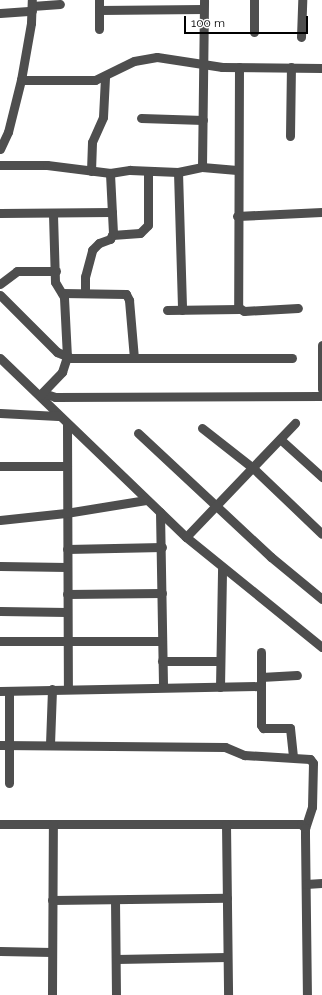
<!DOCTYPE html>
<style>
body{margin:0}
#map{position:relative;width:322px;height:995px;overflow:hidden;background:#fff;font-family:Raleway,sans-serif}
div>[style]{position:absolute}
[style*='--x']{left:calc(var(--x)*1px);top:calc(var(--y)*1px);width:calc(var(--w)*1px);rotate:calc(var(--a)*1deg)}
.minor>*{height:9px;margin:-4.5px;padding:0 4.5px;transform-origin:4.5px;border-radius:4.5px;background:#4e4e4e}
span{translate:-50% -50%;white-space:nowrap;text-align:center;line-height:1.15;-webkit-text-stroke:3px #fff;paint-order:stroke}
.scale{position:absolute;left:184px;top:16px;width:124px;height:18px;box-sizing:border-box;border:2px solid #000;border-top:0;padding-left:5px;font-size:12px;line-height:14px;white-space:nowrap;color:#000;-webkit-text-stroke:3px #fff;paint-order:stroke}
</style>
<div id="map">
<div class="minor">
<div style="--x:99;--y:0;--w:29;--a:90"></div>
<div style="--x:32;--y:6;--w:28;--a:-4"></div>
<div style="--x:99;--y:10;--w:104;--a:-0.6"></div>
<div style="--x:0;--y:13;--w:32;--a:-4"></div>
<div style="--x:254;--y:32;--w:32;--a:-90"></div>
<div style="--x:301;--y:37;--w:37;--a:-88"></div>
<div style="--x:239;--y:67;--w:240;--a:90.2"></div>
<div style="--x:238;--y:307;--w:7;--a:34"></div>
<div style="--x:244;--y:311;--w:54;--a:-3.2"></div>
<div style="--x:21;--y:80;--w:74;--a:0"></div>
<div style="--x:95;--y:80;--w:43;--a:-26"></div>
<div style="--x:134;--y:61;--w:23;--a:-10"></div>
<div style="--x:157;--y:57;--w:66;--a:8.7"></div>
<div style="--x:222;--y:67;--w:100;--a:0.6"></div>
<div style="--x:141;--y:118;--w:62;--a:1.8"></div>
<div style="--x:290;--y:136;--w:69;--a:-89.2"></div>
<div style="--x:0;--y:149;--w:19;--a:-65"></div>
<div style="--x:8;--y:132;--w:54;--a:-76"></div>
<div style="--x:21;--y:80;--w:58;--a:-80"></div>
<div style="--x:31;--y:23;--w:23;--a:-88"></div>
<div style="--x:0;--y:165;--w:47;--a:0"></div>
<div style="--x:47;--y:165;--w:64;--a:7.2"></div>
<div style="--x:110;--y:173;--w:20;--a:-9"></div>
<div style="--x:130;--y:170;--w:48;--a:2.4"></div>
<div style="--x:178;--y:172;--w:25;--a:-12"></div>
<div style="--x:202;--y:167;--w:35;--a:5"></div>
<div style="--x:202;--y:167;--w:167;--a:-89.3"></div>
<div style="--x:91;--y:171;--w:29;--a:-88"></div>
<div style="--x:92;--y:142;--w:27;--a:-66"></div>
<div style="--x:103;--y:117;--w:40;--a:-87.1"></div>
<div style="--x:178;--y:172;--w:138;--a:88.3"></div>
<div style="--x:0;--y:213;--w:112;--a:-0.5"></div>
<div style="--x:237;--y:216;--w:85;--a:-2.7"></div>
<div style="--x:112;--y:235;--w:28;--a:-4"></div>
<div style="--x:140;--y:233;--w:11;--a:-45"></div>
<div style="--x:148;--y:225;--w:52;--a:-90"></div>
<div style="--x:0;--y:284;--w:21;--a:-37"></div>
<div style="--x:17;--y:271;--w:39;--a:0"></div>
<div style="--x:62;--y:293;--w:64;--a:0.9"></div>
<div style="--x:126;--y:294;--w:7;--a:63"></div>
<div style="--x:129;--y:300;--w:58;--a:85.1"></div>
<div style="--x:85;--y:293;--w:16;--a:-90"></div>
<div style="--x:85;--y:277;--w:28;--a:-75"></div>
<div style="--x:92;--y:250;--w:10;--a:-45"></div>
<div style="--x:99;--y:243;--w:12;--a:-20"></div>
<div style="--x:110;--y:239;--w:7;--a:-63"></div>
<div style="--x:113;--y:233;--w:60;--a:-92.9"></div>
<div style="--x:0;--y:295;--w:81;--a:45"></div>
<div style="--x:57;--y:352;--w:15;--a:23"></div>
<div style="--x:71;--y:358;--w:221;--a:0"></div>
<div style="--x:167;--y:310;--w:72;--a:-0.8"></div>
<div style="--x:322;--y:345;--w:44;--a:90"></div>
<div style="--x:0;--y:358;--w:258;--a:43.9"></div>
<div style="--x:186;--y:537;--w:175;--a:39"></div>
<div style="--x:43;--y:393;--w:13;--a:18"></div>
<div style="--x:55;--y:397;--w:267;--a:-0.2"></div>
<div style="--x:40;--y:395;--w:32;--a:-46"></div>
<div style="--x:62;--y:372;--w:16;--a:-72"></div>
<div style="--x:67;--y:357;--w:60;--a:-92.9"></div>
<div style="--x:64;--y:297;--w:17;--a:-121"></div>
<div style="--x:55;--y:282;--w:68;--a:-91.7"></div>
<div style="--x:0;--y:413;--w:58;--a:3"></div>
<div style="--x:67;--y:425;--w:264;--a:89.8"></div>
<div style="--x:202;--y:428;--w:65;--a:38.1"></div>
<div style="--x:253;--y:468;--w:95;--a:43.7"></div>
<div style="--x:138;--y:433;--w:182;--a:43"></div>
<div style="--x:271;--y:557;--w:66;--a:39.5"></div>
<div style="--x:280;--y:439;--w:57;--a:42.1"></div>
<div style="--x:0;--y:466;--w:67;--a:0"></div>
<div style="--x:160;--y:512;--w:175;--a:89"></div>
<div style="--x:0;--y:520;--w:66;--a:-6.1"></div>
<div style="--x:66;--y:513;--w:81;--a:-9.2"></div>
<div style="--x:186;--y:537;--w:158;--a:-46.3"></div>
<div style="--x:67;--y:549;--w:95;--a:-1.2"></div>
<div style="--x:0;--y:566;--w:67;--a:0.9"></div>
<div style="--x:67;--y:594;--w:95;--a:-0.6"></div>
<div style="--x:0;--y:611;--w:67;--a:0.9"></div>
<div style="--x:0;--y:641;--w:162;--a:0"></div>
<div style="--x:261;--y:652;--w:73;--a:90"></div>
<div style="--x:261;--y:725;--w:4;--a:56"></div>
<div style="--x:263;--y:728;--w:27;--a:0"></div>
<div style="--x:290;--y:728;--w:28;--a:84"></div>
<div style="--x:162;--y:661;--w:58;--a:0"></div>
<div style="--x:261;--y:677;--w:36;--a:-3"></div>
<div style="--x:220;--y:687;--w:119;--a:-89"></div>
<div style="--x:0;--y:691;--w:260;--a:-1.1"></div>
<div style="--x:9;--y:691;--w:92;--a:90"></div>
<div style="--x:50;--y:744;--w:55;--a:-87.9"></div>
<div style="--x:0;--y:745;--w:225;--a:0.5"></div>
<div style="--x:225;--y:747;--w:21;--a:23"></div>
<div style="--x:244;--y:755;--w:66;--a:3.5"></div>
<div style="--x:310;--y:759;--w:5;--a:53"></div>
<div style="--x:313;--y:763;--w:44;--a:91.3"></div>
<div style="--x:312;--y:807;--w:22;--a:108"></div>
<div style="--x:0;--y:824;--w:301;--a:0"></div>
<div style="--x:301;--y:824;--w:6;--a:45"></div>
<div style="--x:305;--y:828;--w:8;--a:90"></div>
<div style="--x:305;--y:836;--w:159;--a:89.3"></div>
<div style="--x:226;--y:824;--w:171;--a:89.3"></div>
<div style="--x:306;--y:884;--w:16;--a:-4"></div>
<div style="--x:52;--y:900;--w:175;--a:-0.7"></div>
<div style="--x:115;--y:900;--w:95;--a:89.4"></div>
<div style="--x:0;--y:951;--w:52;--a:1.1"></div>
<div style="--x:116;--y:959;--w:111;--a:-1"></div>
<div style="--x:52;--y:995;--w:171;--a:-89.7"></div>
</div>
<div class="scale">100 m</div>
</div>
